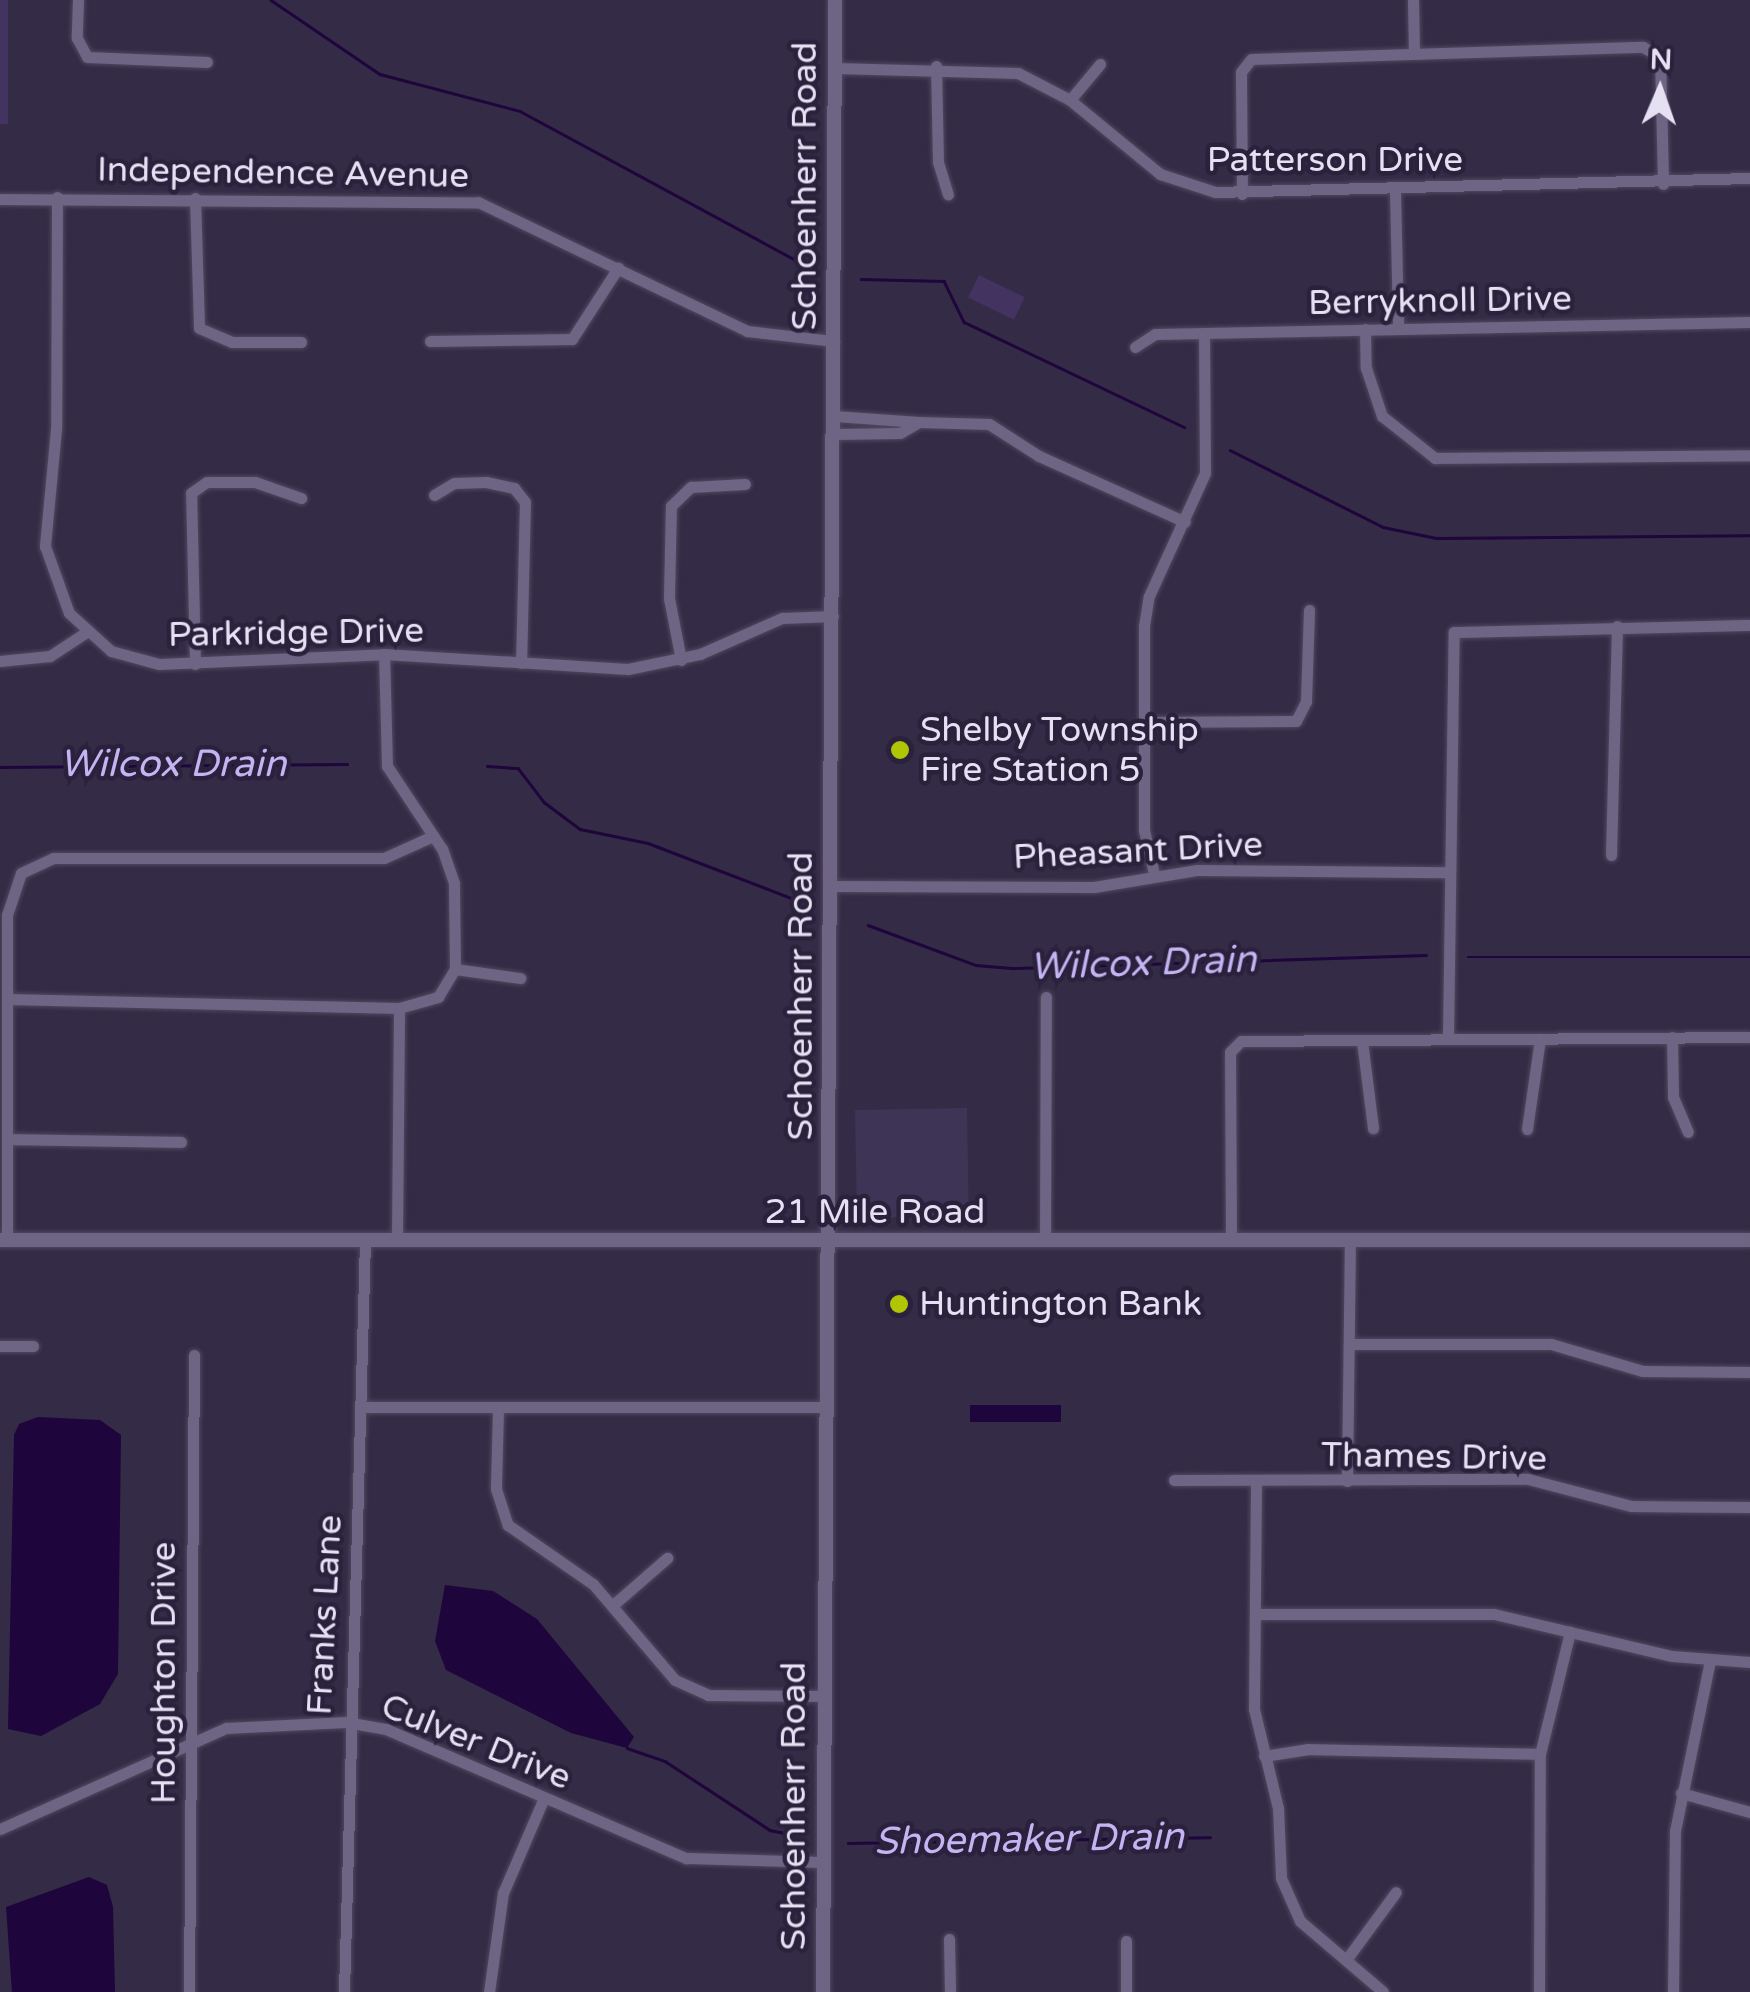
<!DOCTYPE html>
<style>
body{margin:0}
#map{position:relative;width:1750px;height:1992px;overflow:hidden;background:#342b46;font-family:"Varela Round",sans-serif}
div>[style]{position:absolute}
[style*='--x']{left:calc(var(--x)*1px);top:calc(var(--y)*1px);width:calc(var(--w)*1px);rotate:calc(var(--a)*1deg)}
.built>*{inset:0;background:#3e3455;transform-origin:0 0}
.green>*{inset:0;background:#423361;transform-origin:0 0}
.water>*{inset:0;background:#1e053c;transform-origin:0 0}
.stream>*{height:2.5px;margin:-1.25px;padding:0 1.25px;transform-origin:1.25px;border-radius:1.25px;background:#1e053c}
.roads{filter:drop-shadow(0 0 2px #50485f) drop-shadow(0 0 2px #50485f)}
.minor>*{height:11px;margin:-5.5px;padding:0 5.5px;transform-origin:5.5px;border-radius:5.5px;background:#6d6583}
.tertiary>*{height:14px;margin:-7px;padding:0 7px;transform-origin:7px;border-radius:7px;background:#6d6583}
.dots>*{width:28px;height:28px;translate:-50% -50%;box-sizing:border-box;border:5px solid #2a213c;border-radius:50%}
span{translate:-50% -50%;white-space:nowrap;text-align:center;line-height:1.15;-webkit-text-stroke:9px #2a213c;paint-order:stroke}
.street-label{font-size:35px;color:#e5e0f2}
.poi-label{font-size:35px;color:#e5e0f2}
.left{translate:0 -50%;text-align:left}
.water-label{font-size:38px;color:#c5b3f2;font-style:italic}
.north{position:absolute;left:1610px;top:40px;width:100px;height:100px;-webkit-text-stroke:8px #2a213c;paint-order:stroke;rotate:2deg;font-size:28px;font-weight:700;line-height:40px;text-align:center;color:#e5e0f2}
.north::after{content:'';display:block;margin:auto;width:35px;height:45px;background:#e5e0f2;clip-path:polygon(50% 0,100% 100%,50% 72%,0 100%)}
</style>
<div id="map">
<div class="built">
<div style="left:967px;top:1108px;width:108px;height:112px;rotate:89deg"></div>
</div>
<div class="green">
<div style="left:0;top:0;width:8px;height:124px"></div>
<div style="left:979px;top:275px;width:51px;height:25px;rotate:26deg"></div>
</div>
<div class="water">
<div style="left:970px;top:1405px;width:91px;height:17px"></div>
<div style="clip-path:polygon(38px 1417px,100px 1420px,121px 1435px,118px 1674px,100px 1704px,41px 1736px,8px 1729px,14px 1435px,19px 1424px)"></div>
<div style="clip-path:polygon(445px 1585px,493px 1591px,537px 1619px,634px 1737px,627px 1748px,571px 1733px,446px 1670px,435px 1641px)"></div>
<div style="clip-path:polygon(89px 1877px,107px 1885px,113px 1907px,115px 1992px,12px 1992px,6px 1907px)"></div>
</div>
<div class="stream">
<div style="--x:271;--y:0;--w:132;--a:34.2"></div>
<div style="--x:380;--y:74;--w:145;--a:14.8"></div>
<div style="--x:520;--y:111;--w:332;--a:28.4"></div>
<div style="--x:861;--y:279;--w:83;--a:1.4"></div>
<div style="--x:944;--y:281;--w:46;--a:64"></div>
<div style="--x:964;--y:322;--w:244;--a:25.5"></div>
<div style="--x:1230;--y:450;--w:171;--a:26.7"></div>
<div style="--x:1383;--y:527;--w:54;--a:11.7"></div>
<div style="--x:1436;--y:538;--w:314;--a:-0.5"></div>
<div style="--x:487;--y:766;--w:31;--a:4"></div>
<div style="--x:518;--y:768;--w:43;--a:52.6"></div>
<div style="--x:544;--y:802;--w:45;--a:36.9"></div>
<div style="--x:580;--y:829;--w:69;--a:11.6"></div>
<div style="--x:648;--y:843;--w:156;--a:21"></div>
<div style="--x:0;--y:767;--w:347;--a:-0.5"></div>
<div style="--x:868;--y:925;--w:115;--a:20.3"></div>
<div style="--x:976;--y:965;--w:38;--a:5"></div>
<div style="--x:1014;--y:968;--w:412;--a:-1.8"></div>
<div style="--x:1468;--y:957;--w:282;--a:0"></div>
<div style="--x:627;--y:1748;--w:40;--a:18.9"></div>
<div style="--x:665;--y:1761;--w:126;--a:33.3"></div>
<div style="--x:770;--y:1830;--w:24;--a:12"></div>
<div style="--x:848;--y:1843;--w:362;--a:-0.9"></div>
</div>
<div class="roads">
<div class="minor">
<div style="--x:78;--y:0;--w:38;--a:92"></div>
<div style="--x:77;--y:38;--w:21;--a:62"></div>
<div style="--x:87;--y:57;--w:120;--a:2.4"></div>
<div style="--x:1413;--y:0;--w:53;--a:88.9"></div>
<div style="--x:936;--y:66;--w:96;--a:88.8"></div>
<div style="--x:938;--y:162;--w:34;--a:73"></div>
<div style="--x:835;--y:68;--w:183;--a:1.6"></div>
<div style="--x:1018;--y:73;--w:59;--a:27.4"></div>
<div style="--x:1070;--y:100;--w:117;--a:39.4"></div>
<div style="--x:1160;--y:174;--w:58;--a:18.1"></div>
<div style="--x:1215;--y:192;--w:535;--a:-1.5"></div>
<div style="--x:1070;--y:100;--w:47;--a:-50.2"></div>
<div style="--x:1395;--y:191;--w:137;--a:88.7"></div>
<div style="--x:1242;--y:194;--w:122;--a:-90.5"></div>
<div style="--x:1241;--y:72;--w:16;--a:-52"></div>
<div style="--x:1251;--y:59;--w:392;--a:-1.8"></div>
<div style="--x:1643;--y:47;--w:20;--a:30"></div>
<div style="--x:1660;--y:57;--w:127;--a:88.6"></div>
<div style="--x:57;--y:197;--w:232;--a:90.2"></div>
<div style="--x:56;--y:429;--w:118;--a:95.4"></div>
<div style="--x:45;--y:546;--w:71;--a:70.3"></div>
<div style="--x:69;--y:613;--w:57;--a:42.1"></div>
<div style="--x:111;--y:651;--w:50;--a:15.2"></div>
<div style="--x:159;--y:664;--w:225;--a:-2.5"></div>
<div style="--x:384;--y:654;--w:244;--a:3.5"></div>
<div style="--x:628;--y:669;--w:74;--a:-11.8"></div>
<div style="--x:700;--y:654;--w:90;--a:-23.7"></div>
<div style="--x:782;--y:618;--w:51;--a:-2.2"></div>
<div style="--x:195;--y:198;--w:130;--a:88.2"></div>
<div style="--x:199;--y:328;--w:36;--a:23"></div>
<div style="--x:232;--y:342;--w:69;--a:0"></div>
<div style="--x:0;--y:199;--w:478;--a:0.4"></div>
<div style="--x:478;--y:202;--w:298;--a:25.6"></div>
<div style="--x:747;--y:331;--w:88;--a:6.6"></div>
<div style="--x:1365;--y:329;--w:39;--a:89"></div>
<div style="--x:1366;--y:368;--w:51;--a:71.6"></div>
<div style="--x:1382;--y:416;--w:68;--a:38.4"></div>
<div style="--x:1435;--y:458;--w:315;--a:-0.5"></div>
<div style="--x:430;--y:341;--w:142;--a:-0.8"></div>
<div style="--x:572;--y:339;--w:85;--a:-57.1"></div>
<div style="--x:1135;--y:347;--w:24;--a:-33"></div>
<div style="--x:1155;--y:334;--w:595;--a:-1.16"></div>
<div style="--x:919;--y:422;--w:70;--a:1.6"></div>
<div style="--x:989;--y:424;--w:59;--a:32.6"></div>
<div style="--x:1039;--y:456;--w:160;--a:24.3"></div>
<div style="--x:834;--y:434;--w:66;--a:-0.9"></div>
<div style="--x:900;--y:433;--w:22;--a:-30"></div>
<div style="--x:919;--y:422;--w:85;--a:-176"></div>
<div style="--x:434;--y:495;--w:23;--a:-31"></div>
<div style="--x:454;--y:483;--w:32;--a:-2"></div>
<div style="--x:486;--y:482;--w:29;--a:12"></div>
<div style="--x:514;--y:488;--w:18;--a:52"></div>
<div style="--x:525;--y:502;--w:161;--a:91.4"></div>
<div style="--x:681;--y:660;--w:63;--a:-101"></div>
<div style="--x:669;--y:598;--w:92;--a:-88.8"></div>
<div style="--x:671;--y:506;--w:28;--a:-44"></div>
<div style="--x:691;--y:487;--w:54;--a:-3.2"></div>
<div style="--x:0;--y:661;--w:50;--a:-5.7"></div>
<div style="--x:50;--y:656;--w:42;--a:-33.3"></div>
<div style="--x:195;--y:664;--w:171;--a:-91.3"></div>
<div style="--x:191;--y:493;--w:19;--a:-35"></div>
<div style="--x:207;--y:482;--w:48;--a:0"></div>
<div style="--x:255;--y:482;--w:49;--a:19.2"></div>
<div style="--x:1144;--y:722;--w:152;--a:-0.4"></div>
<div style="--x:1296;--y:721;--w:22;--a:-63"></div>
<div style="--x:1306;--y:701;--w:91;--a:-88.1"></div>
<div style="--x:1611;--y:855;--w:229;--a:-88.5"></div>
<div style="--x:1154;--y:874;--w:45;--a:-102.8"></div>
<div style="--x:1144;--y:830;--w:204;--a:-90"></div>
<div style="--x:1144;--y:626;--w:30;--a:-81"></div>
<div style="--x:1149;--y:596;--w:135;--a:-65.5"></div>
<div style="--x:1205;--y:473;--w:139;--a:-90.4"></div>
<div style="--x:831;--y:886;--w:263;--a:0.2"></div>
<div style="--x:1094;--y:887;--w:104;--a:-9.4"></div>
<div style="--x:1197;--y:870;--w:250;--a:0.5"></div>
<div style="--x:455;--y:969;--w:66;--a:7.9"></div>
<div style="--x:7;--y:999;--w:392;--a:1.3"></div>
<div style="--x:399;--y:1008;--w:41;--a:-15.8"></div>
<div style="--x:438;--y:997;--w:33;--a:-59"></div>
<div style="--x:455;--y:969;--w:86;--a:-90.7"></div>
<div style="--x:454;--y:883;--w:36;--a:-109"></div>
<div style="--x:442;--y:849;--w:100;--a:-123.5"></div>
<div style="--x:387;--y:766;--w:112;--a:-91.5"></div>
<div style="--x:1672;--y:1037;--w:60;--a:89"></div>
<div style="--x:1673;--y:1097;--w:38;--a:67"></div>
<div style="--x:1448;--y:1038;--w:406;--a:-89.2"></div>
<div style="--x:1454;--y:632;--w:296;--a:-1.4"></div>
<div style="--x:1362;--y:1041;--w:88;--a:82.8"></div>
<div style="--x:1527;--y:1129;--w:91;--a:-81.8"></div>
<div style="--x:8;--y:1139;--w:173;--a:1"></div>
<div style="--x:7;--y:1240;--w:325;--a:-90"></div>
<div style="--x:7;--y:915;--w:44;--a:-71.6"></div>
<div style="--x:21;--y:873;--w:35;--a:-25"></div>
<div style="--x:53;--y:858;--w:331;--a:0"></div>
<div style="--x:384;--y:858;--w:54;--a:-24.2"></div>
<div style="--x:1231;--y:1240;--w:188;--a:-90.3"></div>
<div style="--x:1230;--y:1052;--w:16;--a:-45"></div>
<div style="--x:1241;--y:1041;--w:509;--a:-0.45"></div>
<div style="--x:397;--y:1241;--w:233;--a:-89.5"></div>
<div style="--x:1045;--y:1241;--w:244;--a:-89.8"></div>
<div style="--x:1349;--y:1344;--w:202;--a:0"></div>
<div style="--x:1551;--y:1344;--w:96;--a:16.4"></div>
<div style="--x:1643;--y:1371;--w:107;--a:0.5"></div>
<div style="--x:0;--y:1346;--w:33;--a:0"></div>
<div style="--x:360;--y:1407;--w:468;--a:0"></div>
<div style="--x:498;--y:1410;--w:79;--a:91.5"></div>
<div style="--x:496;--y:1489;--w:38;--a:72"></div>
<div style="--x:508;--y:1525;--w:103;--a:34.8"></div>
<div style="--x:593;--y:1584;--w:126;--a:49.5"></div>
<div style="--x:675;--y:1680;--w:36;--a:24"></div>
<div style="--x:708;--y:1695;--w:117;--a:0.5"></div>
<div style="--x:1174;--y:1480;--w:354;--a:-0.2"></div>
<div style="--x:1528;--y:1479;--w:106;--a:14.7"></div>
<div style="--x:1631;--y:1506;--w:119;--a:0.5"></div>
<div style="--x:1256;--y:1481;--w:228;--a:90.5"></div>
<div style="--x:1254;--y:1709;--w:102;--a:76.4"></div>
<div style="--x:1278;--y:1808;--w:70;--a:87.5"></div>
<div style="--x:1281;--y:1878;--w:47;--a:66.2"></div>
<div style="--x:1300;--y:1921;--w:109;--a:40.5"></div>
<div style="--x:1347;--y:1481;--w:241;--a:-89.3"></div>
<div style="--x:613;--y:1605;--w:72;--a:-41"></div>
<div style="--x:1255;--y:1614;--w:239;--a:0"></div>
<div style="--x:1494;--y:1614;--w:183;--a:13.3"></div>
<div style="--x:1672;--y:1656;--w:78;--a:4.4"></div>
<div style="--x:1264;--y:1756;--w:45;--a:-9"></div>
<div style="--x:1308;--y:1749;--w:232;--a:1.2"></div>
<div style="--x:1681;--y:1793;--w:72;--a:15.4"></div>
<div style="--x:0;--y:1829;--w:248;--a:-24.1"></div>
<div style="--x:226;--y:1728;--w:120;--a:-2.9"></div>
<div style="--x:346;--y:1722;--w:41;--a:9.9"></div>
<div style="--x:386;--y:1729;--w:327;--a:23.3"></div>
<div style="--x:686;--y:1858;--w:138;--a:1.7"></div>
<div style="--x:949;--y:1939;--w:53;--a:88.9"></div>
<div style="--x:1346;--y:1960;--w:84;--a:-53.7"></div>
<div style="--x:189;--y:1992;--w:637;--a:-89.55"></div>
<div style="--x:344;--y:1992;--w:751;--a:-88.4"></div>
<div style="--x:489;--y:1992;--w:100;--a:-82"></div>
<div style="--x:503;--y:1893;--w:103;--a:-66.7"></div>
<div style="--x:1126;--y:1992;--w:51;--a:-90"></div>
<div style="--x:1539;--y:1992;--w:238;--a:-89.8"></div>
<div style="--x:1540;--y:1754;--w:126;--a:-76.2"></div>
<div style="--x:1673;--y:1992;--w:161;--a:-89.3"></div>
<div style="--x:1675;--y:1831;--w:174;--a:-78.4"></div>
</div>
<div class="tertiary">
<div style="--x:0;--y:1240;--w:1750;--a:0"></div>
<div style="--x:823;--y:1992;--w:1992;--a:-89.65"></div>
</div>
</div>
<div class="dots">
<div style="left:900px;top:750px;background:#afc506"></div>
<div style="left:899px;top:1304px;background:#afc506"></div>
</div>
<div class="street-label">
<span style="left:1335px;top:160px">Patterson Drive</span>
<span style="left:283px;top:173px;rotate:1deg">Independence Avenue</span>
<span style="left:805px;top:186px;rotate:-90deg">Schoenherr Road</span>
<span style="left:1440px;top:301px;rotate:-1deg">Berryknoll Drive</span>
<span style="left:296px;top:633px;rotate:-1deg">Parkridge Drive</span>
<span style="left:1138px;top:851px;rotate:-3deg">Pheasant Drive</span>
<span style="left:801px;top:996px;rotate:-90deg">Schoenherr Road</span>
<span style="left:875px;top:1212px">21 Mile Road</span>
<span style="left:1434px;top:1457px;rotate:1deg">Thames Drive</span>
<span style="left:325px;top:1615px;rotate:-87deg">Franks Lane</span>
<span style="left:164px;top:1673px;rotate:-90deg">Houghton Drive</span>
<span style="left:476px;top:1742px;rotate:22deg">Culver Drive</span>
<span style="left:794px;top:1806px;rotate:-90deg">Schoenherr Road</span>
</div>
<div class="poi-label">
<span class="left" style="left:920px;top:750px">Shelby Township<br>Fire Station 5</span>
<span class="left" style="left:919px;top:1304px">Huntington Bank</span>
</div>
<div class="water-label">
<span style="left:173px;top:765px">Wilcox Drain</span>
<span style="left:1143px;top:964px;rotate:-2deg">Wilcox Drain</span>
<span style="left:1029px;top:1840px;rotate:-1deg">Shoemaker Drain</span>
</div>
<div class="north">N</div>
</div>
